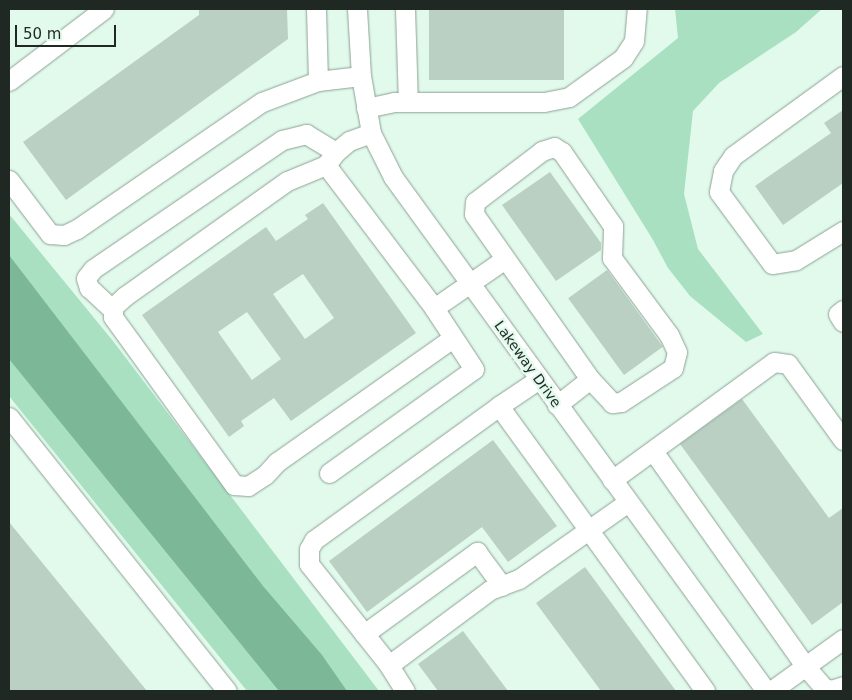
<!DOCTYPE html>
<style>
body{margin:0}
#map{position:relative;width:852px;height:700px;overflow:hidden;background:#e2faec;font-family:"DejaVu Sans",sans-serif}
div>[style]{position:absolute}
[style*='--x']{left:calc(var(--x)*1px);top:calc(var(--y)*1px);width:calc(var(--w)*1px);rotate:calc(var(--a)*1deg)}
.green>*{inset:0;background:#a8e0c1}
.water>*{inset:0;background:#7cb798}
.building>*{inset:0;background:#b9d0c3;transform-origin:0 0}
.roads{filter:drop-shadow(0 0 1px #8ba195) drop-shadow(0 0 1px #8ba195)}
.minor>*{height:19px;margin:-9.5px;padding:0 9.5px;transform-origin:9.5px;border-radius:9.5px;background:#fff}
span{translate:-50% -50%;white-space:nowrap;text-align:center;line-height:1.15;-webkit-text-stroke:4.5px #e2faec;paint-order:stroke}
.street-label{font-size:14px;color:#1f2823}
.frame{position:absolute;inset:0;border:10px solid #1f2823;pointer-events:none}
.scale{position:absolute;left:15px;top:25px;width:101px;height:22px;box-sizing:border-box;border:2px solid #1f2823;border-top:0;padding-left:6px;font-size:15px;line-height:18px;white-space:nowrap;color:#1f2823;-webkit-text-stroke:4px #e2faec;paint-order:stroke}
</style>
<div id="map">
<div class="green">
<div style="clip-path:polygon(675px 9px,822px 9px,796px 32px,719px 83px,693px 111px,684px 194px,698px 249px,763px 334px,746px 342px,690px 296px,668px 268px,653px 240px,578px 119px,678px 38px)"></div>
<div style="clip-path:polygon(9px 214px,113px 341px,379px 691px,247px 691px,9px 396px)"></div>
</div>
<div class="water">
<div style="clip-path:polygon(9px 255px,263px 586px,322px 655px,347px 691px,279px 691px,9px 359px)"></div>
</div>
<div class="building">
<div style="clip-path:polygon(199px 9px,287px 9px,288px 39px,66px 200px,23px 142px,199px 15px)"></div>
<div style="left:429px;top:9px;width:135px;height:71px"></div>
<div style="clip-path:polygon(843px 110px,843px 183px,783px 225px,755px 186px,831px 133px,824px 123px)"></div>
<div style="clip-path:polygon(550px 172px,601px 243px,601px 250px,556px 281px,502px 205px)"></div>
<div style="clip-path:polygon(evenodd,323px 203px,416px 333px,291px 421px,274px 398px,241px 421px,244px 426px,229px 437px,142px 315px,266px 227px,276px 241px,308px 219px,305px 215px,323px 203px,303px 274px,334px 318px,305px 339px,273px 294px,303px 274px,323px 203px,247px 312px,281px 359px,252px 380px,218px 332px,247px 312px)"></div>
<div style="left:607px;top:270px;width:95px;height:48px;rotate:54deg"></div>
<div style="clip-path:polygon(742px 399px,829px 518px,843px 508px,843px 602px,812px 625px,680px 444px)"></div>
<div style="clip-path:polygon(493px 440px,557px 526px,508px 562px,482px 527px,367px 612px,329px 561px)"></div>
<div style="clip-path:polygon(9px 522px,147px 691px,9px 691px)"></div>
<div style="clip-path:polygon(585px 567px,676px 691px,601px 691px,536px 603px)"></div>
<div style="clip-path:polygon(463px 631px,508px 691px,438px 691px,418px 664px)"></div>
</div>
<div class="roads">
<div class="minor">
<div style="--x:316;--y:9;--w:72;--a:88.4"></div>
<div style="--x:357;--y:9;--w:67;--a:86.6"></div>
<div style="--x:361;--y:76;--w:58;--a:80"></div>
<div style="--x:371;--y:133;--w:49;--a:63.4"></div>
<div style="--x:393;--y:177;--w:635;--a:54.03"></div>
<div style="--x:405;--y:9;--w:93;--a:88.2"></div>
<div style="--x:843;--y:76;--w:136;--a:144"></div>
<div style="--x:733;--y:156;--w:18;--a:124"></div>
<div style="--x:723;--y:171;--w:21;--a:101"></div>
<div style="--x:719;--y:192;--w:89;--a:53.6"></div>
<div style="--x:772;--y:264;--w:24;--a:-9"></div>
<div style="--x:796;--y:260;--w:55;--a:-31.7"></div>
<div style="--x:9;--y:81;--w:119;--a:-37.2"></div>
<div style="--x:366;--y:108;--w:29;--a:-12"></div>
<div style="--x:394;--y:102;--w:150;--a:0"></div>
<div style="--x:544;--y:102;--w:25;--a:-11"></div>
<div style="--x:569;--y:97;--w:67;--a:-35.8"></div>
<div style="--x:623;--y:58;--w:20;--a:-57"></div>
<div style="--x:634;--y:41;--w:32;--a:-85"></div>
<div style="--x:371;--y:133;--w:23;--a:160"></div>
<div style="--x:349;--y:141;--w:17;--a:140"></div>
<div style="--x:336;--y:152;--w:16;--a:128"></div>
<div style="--x:326;--y:165;--w:42;--a:157.7"></div>
<div style="--x:287;--y:181;--w:199;--a:144.6"></div>
<div style="--x:125;--y:296;--w:16;--a:137"></div>
<div style="--x:113;--y:307;--w:10;--a:90"></div>
<div style="--x:113;--y:317;--w:207;--a:54.2"></div>
<div style="--x:234;--y:485;--w:14;--a:4"></div>
<div style="--x:248;--y:486;--w:20;--a:-33"></div>
<div style="--x:265;--y:475;--w:18;--a:-47"></div>
<div style="--x:277;--y:462;--w:215;--a:-35.2"></div>
<div style="--x:326;--y:165;--w:179;--a:52.9"></div>
<div style="--x:9;--y:180;--w:68;--a:52.8"></div>
<div style="--x:50;--y:234;--w:14;--a:4"></div>
<div style="--x:64;--y:235;--w:14;--a:-25"></div>
<div style="--x:77;--y:229;--w:224;--a:-34.5"></div>
<div style="--x:262;--y:102;--w:60;--a:-20.6"></div>
<div style="--x:318;--y:81;--w:43;--a:-6.6"></div>
<div style="--x:113;--y:310;--w:33;--a:-137"></div>
<div style="--x:89;--y:288;--w:10;--a:-107"></div>
<div style="--x:86;--y:278;--w:11;--a:-52"></div>
<div style="--x:93;--y:269;--w:229;--a:-34.3"></div>
<div style="--x:282;--y:140;--w:25;--a:-14"></div>
<div style="--x:306;--y:134;--w:35;--a:31"></div>
<div style="--x:843;--y:310;--w:6;--a:141"></div>
<div style="--x:838;--y:314;--w:9;--a:58"></div>
<div style="--x:557;--y:405;--w:42;--a:-38.2"></div>
<div style="--x:590;--y:379;--w:33;--a:47"></div>
<div style="--x:612;--y:403;--w:9;--a:-6"></div>
<div style="--x:621;--y:402;--w:62;--a:-33.2"></div>
<div style="--x:673;--y:368;--w:16;--a:-76"></div>
<div style="--x:677;--y:352;--w:19;--a:-115"></div>
<div style="--x:669;--y:335;--w:96;--a:-126.5"></div>
<div style="--x:612;--y:258;--w:32;--a:-88"></div>
<div style="--x:613;--y:226;--w:90;--a:-124.6"></div>
<div style="--x:562;--y:152;--w:9;--a:-148"></div>
<div style="--x:554;--y:147;--w:13;--a:162"></div>
<div style="--x:542;--y:151;--w:84;--a:142.7"></div>
<div style="--x:475;--y:202;--w:12;--a:95"></div>
<div style="--x:474;--y:214;--w:202;--a:54.9"></div>
<div style="--x:499;--y:406;--w:48;--a:-34"></div>
<div style="--x:9;--y:417;--w:350;--a:51.5"></div>
<div style="--x:653;--y:451;--w:263;--a:54.7"></div>
<div style="--x:805;--y:666;--w:29;--a:49"></div>
<div style="--x:824;--y:688;--w:7;--a:16"></div>
<div style="--x:831;--y:690;--w:13;--a:-18"></div>
<div style="--x:329;--y:473;--w:178;--a:-35.6"></div>
<div style="--x:474;--y:369;--w:73;--a:-123.3"></div>
<div style="--x:434;--y:308;--w:86;--a:-34.6"></div>
<div style="--x:612;--y:480;--w:200;--a:-36.1"></div>
<div style="--x:774;--y:362;--w:14;--a:8"></div>
<div style="--x:788;--y:364;--w:94;--a:54.1"></div>
<div style="--x:364;--y:634;--w:140;--a:-36"></div>
<div style="--x:477;--y:552;--w:42;--a:53.7"></div>
<div style="--x:389;--y:665;--w:126;--a:-36.6"></div>
<div style="--x:490;--y:590;--w:31;--a:-21"></div>
<div style="--x:519;--y:579;--w:133;--a:-35.2"></div>
<div style="--x:405;--y:691;--w:31;--a:-122"></div>
<div style="--x:389;--y:665;--w:129;--a:-128.4"></div>
<div style="--x:309;--y:564;--w:15;--a:-90"></div>
<div style="--x:309;--y:549;--w:10;--a:-61"></div>
<div style="--x:314;--y:540;--w:228;--a:-35.9"></div>
<div style="--x:499;--y:406;--w:352;--a:54.1"></div>
<div style="--x:771;--y:691;--w:89;--a:-35.8"></div>
</div>
</div>
<div class="street-label">
<span style="left:528px;top:364px;rotate:54deg">Lakeway Drive</span>
</div>
<div class="frame"></div>
<div class="scale">50 m</div>
</div>
